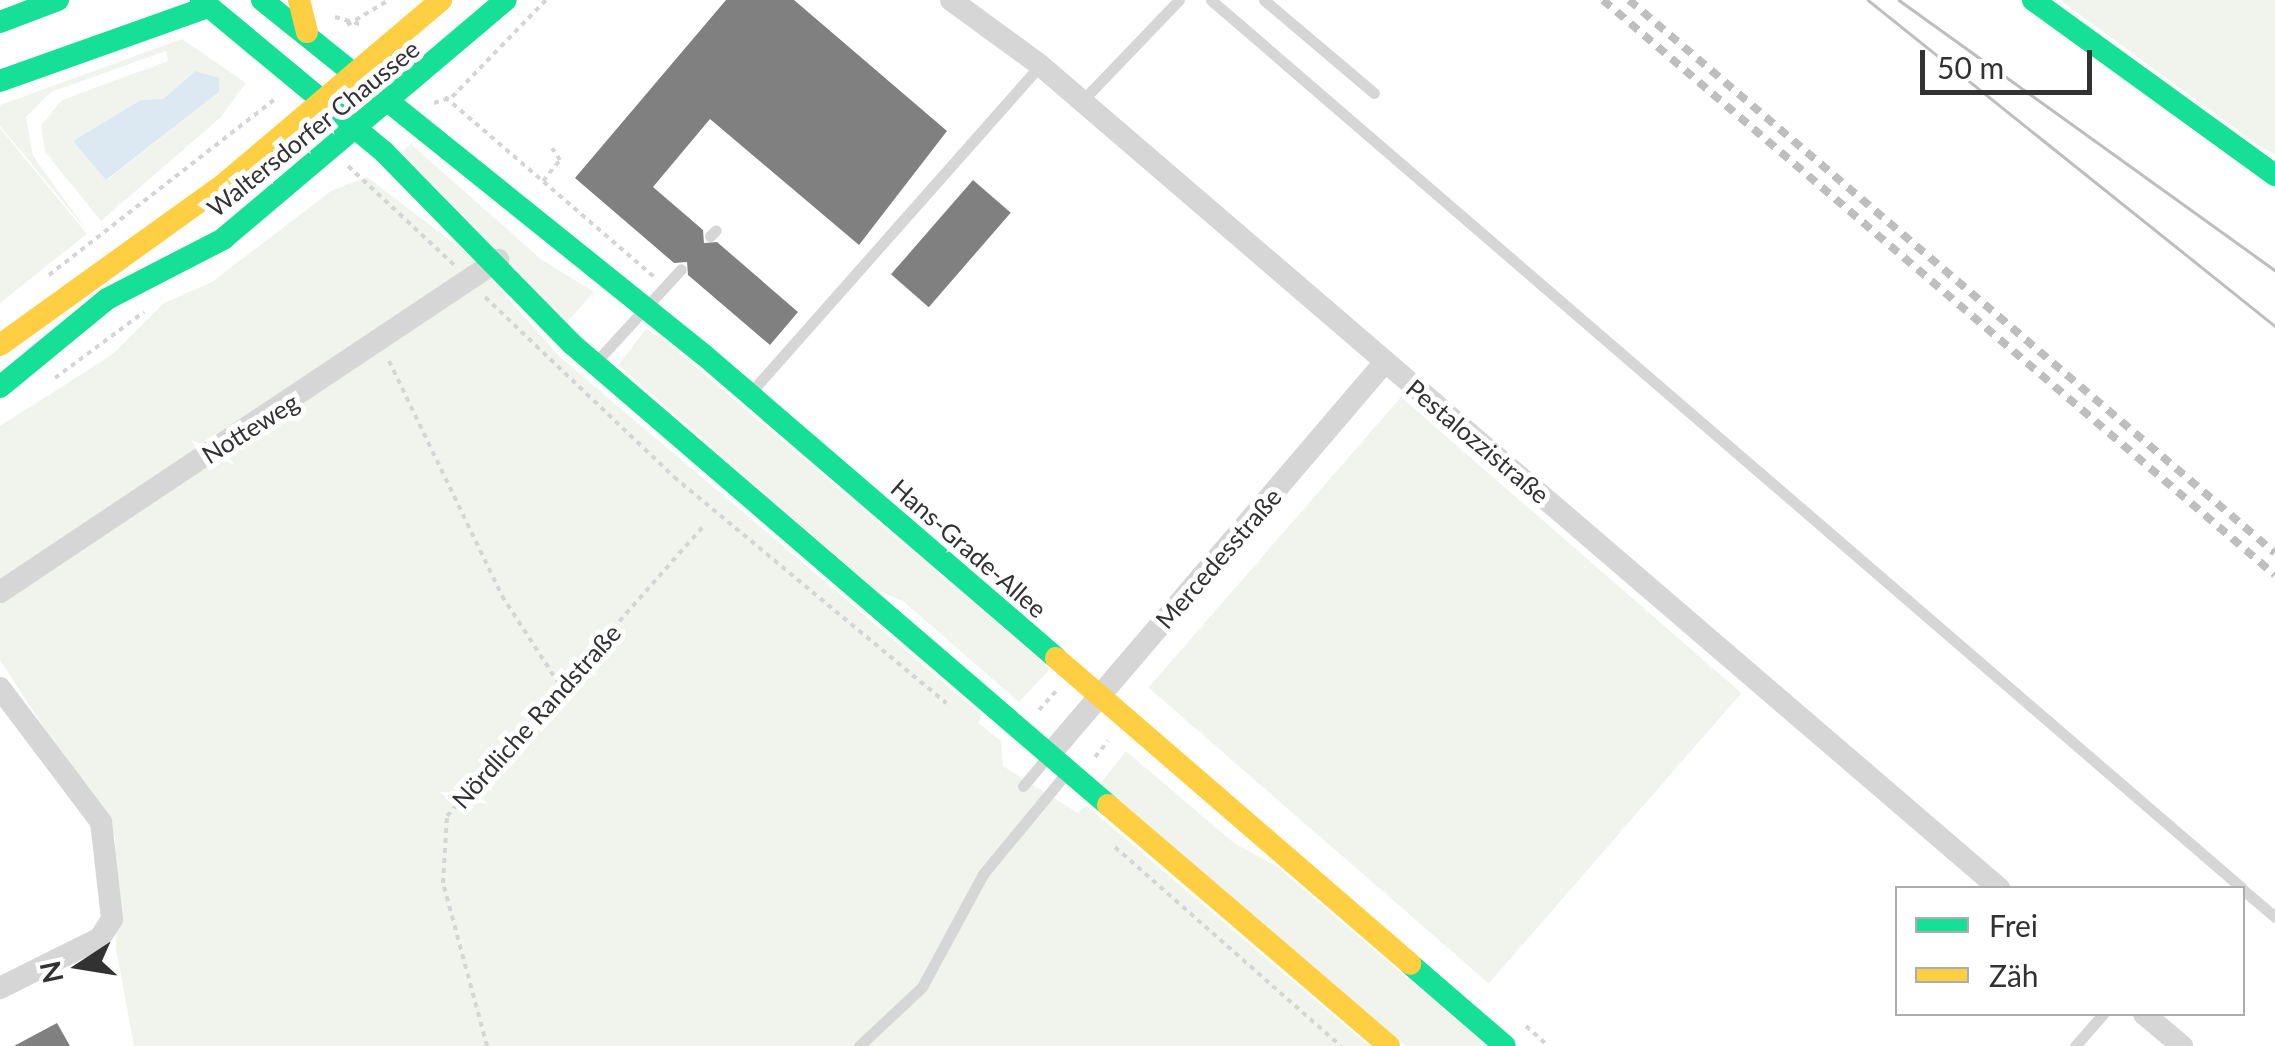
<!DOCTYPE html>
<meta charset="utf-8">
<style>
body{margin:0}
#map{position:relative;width:2275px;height:1046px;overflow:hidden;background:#fff;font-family:Lato,sans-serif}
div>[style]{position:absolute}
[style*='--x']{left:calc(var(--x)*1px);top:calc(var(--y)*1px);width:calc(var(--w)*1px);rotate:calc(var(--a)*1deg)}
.green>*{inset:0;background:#f1f4ed;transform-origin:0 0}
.water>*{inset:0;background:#dde9f2}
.building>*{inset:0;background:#808080;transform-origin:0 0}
.path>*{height:4px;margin-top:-2px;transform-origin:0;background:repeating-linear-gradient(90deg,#d5d5d5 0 5px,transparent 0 10px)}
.lane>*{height:11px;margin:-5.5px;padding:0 5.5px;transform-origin:5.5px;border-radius:5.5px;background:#d6d6d6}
.street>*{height:22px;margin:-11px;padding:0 11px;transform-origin:11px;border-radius:11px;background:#d6d6d6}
.fast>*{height:22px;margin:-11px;padding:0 11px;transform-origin:11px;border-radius:11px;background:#16e098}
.slow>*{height:22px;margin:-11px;padding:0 11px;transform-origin:11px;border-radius:11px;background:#ffcf43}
.tram>*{height:2.5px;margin:-1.25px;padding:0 1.25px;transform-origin:1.25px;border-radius:1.25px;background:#bebebe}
.rail>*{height:8px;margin-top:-4px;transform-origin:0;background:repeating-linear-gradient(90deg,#bebebe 0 10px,transparent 0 18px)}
span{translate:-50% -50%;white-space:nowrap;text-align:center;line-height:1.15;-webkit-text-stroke:10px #fff;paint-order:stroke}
.street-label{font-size:25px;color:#323232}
.legend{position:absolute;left:1895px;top:886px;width:350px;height:130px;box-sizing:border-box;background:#fff;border:2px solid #adadad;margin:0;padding:12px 18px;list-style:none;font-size:30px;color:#323232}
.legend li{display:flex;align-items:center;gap:20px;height:50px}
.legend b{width:50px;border:2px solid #adadad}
.north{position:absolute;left:30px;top:916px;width:100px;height:100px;-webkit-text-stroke:8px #fff;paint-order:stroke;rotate:258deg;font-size:28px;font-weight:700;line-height:40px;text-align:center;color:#323232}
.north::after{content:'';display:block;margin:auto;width:35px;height:45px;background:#323232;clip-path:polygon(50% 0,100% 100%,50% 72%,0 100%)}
.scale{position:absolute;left:1920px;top:50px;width:172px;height:45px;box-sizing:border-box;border:5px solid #323232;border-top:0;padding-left:12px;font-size:30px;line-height:35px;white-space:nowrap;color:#323232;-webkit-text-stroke:8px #fff;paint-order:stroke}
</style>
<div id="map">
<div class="green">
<div style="clip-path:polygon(2060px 0,2275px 0,2275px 154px,2256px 144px)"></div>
<div style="clip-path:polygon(evenodd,182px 39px,246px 83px,221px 117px,101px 221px,45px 152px,41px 125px,62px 100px,168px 61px,166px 51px,51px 92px,26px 117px,33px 156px,87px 231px,0 126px,0 105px,182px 39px,195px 71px,219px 92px,107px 180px,73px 141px,163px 99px,195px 71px)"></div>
<div style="clip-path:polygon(0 128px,87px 234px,0 303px)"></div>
<div style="clip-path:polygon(411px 144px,542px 260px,594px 292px,568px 321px,401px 152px)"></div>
<div style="clip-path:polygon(367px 177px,471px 256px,559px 356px,982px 715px,978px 723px,1001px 741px,1003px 766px,1078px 813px,1086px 805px,1369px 1046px,134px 1046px,116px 948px,115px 837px,0 660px,0 426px,113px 354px,164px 303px,212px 282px,331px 191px)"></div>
<div style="clip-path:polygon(646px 329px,662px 338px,1050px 669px,1019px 702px,903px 601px,876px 590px,618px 365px)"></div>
<div style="left:1401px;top:397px;width:451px;height:385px;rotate:41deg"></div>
<div style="clip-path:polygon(1126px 751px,1234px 843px,1275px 865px,1486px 1046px,1405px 1046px,1100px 784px)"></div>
</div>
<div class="water">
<div style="clip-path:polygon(195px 71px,219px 78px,219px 92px,106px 180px,73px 141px,141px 100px,163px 99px)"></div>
</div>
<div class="building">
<div style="clip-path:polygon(726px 0,794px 0,947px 131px,859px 245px,710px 119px,653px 187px,703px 230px,704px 243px,717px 242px,798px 312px,770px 345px,688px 275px,687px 262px,674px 263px,575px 178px)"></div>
<div style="left:973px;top:180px;width:50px;height:125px;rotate:41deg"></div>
<div style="clip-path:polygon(57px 1023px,70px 1046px,14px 1046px)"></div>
</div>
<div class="path">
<div style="--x:335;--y:17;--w:29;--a:16"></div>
<div style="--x:347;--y:25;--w:49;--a:-30.8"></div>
<div style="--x:445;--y:97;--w:276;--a:40.7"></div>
<div style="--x:434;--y:103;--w:19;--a:-18"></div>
<div style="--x:452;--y:97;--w:135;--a:-45.9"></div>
<div style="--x:348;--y:166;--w:145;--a:43"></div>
<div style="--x:543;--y:181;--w:27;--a:-51"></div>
<div style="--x:560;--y:160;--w:14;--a:-124"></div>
<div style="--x:49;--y:275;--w:285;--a:-37.9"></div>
<div style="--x:485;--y:297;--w:261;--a:43.6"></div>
<div style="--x:674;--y:477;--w:354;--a:39.7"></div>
<div style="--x:389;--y:361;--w:261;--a:64.3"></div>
<div style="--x:502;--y:596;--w:108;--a:57"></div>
<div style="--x:55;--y:378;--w:111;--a:-36.6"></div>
<div style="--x:1039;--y:710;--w:25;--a:-48"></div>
<div style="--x:1095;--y:757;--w:21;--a:-51"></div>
<div style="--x:1115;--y:847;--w:301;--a:41.4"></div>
<div style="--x:1526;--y:1026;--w:30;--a:42"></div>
<div style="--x:487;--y:1046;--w:169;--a:-105.1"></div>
<div style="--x:443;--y:883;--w:67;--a:-86.6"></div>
<div style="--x:447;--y:816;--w:385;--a:-48.5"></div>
</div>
<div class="lane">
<div style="--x:1211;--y:0;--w:1361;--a:40.74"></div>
<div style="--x:1264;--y:0;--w:144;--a:40.2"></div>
<div style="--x:1082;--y:101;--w:140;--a:-46.2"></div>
<div style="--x:710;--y:236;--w:8;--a:-45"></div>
<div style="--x:595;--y:363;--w:127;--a:-47.5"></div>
<div style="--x:752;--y:391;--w:435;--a:-48.5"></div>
<div style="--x:1023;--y:786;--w:39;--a:-50"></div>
<div style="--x:2242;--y:889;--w:43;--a:40.3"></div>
<div style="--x:859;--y:1046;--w:86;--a:-43.1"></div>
<div style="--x:922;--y:987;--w:128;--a:-61.6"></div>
<div style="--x:983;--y:874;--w:132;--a:-50.5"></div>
<div style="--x:2075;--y:1046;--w:43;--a:-48.8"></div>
</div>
<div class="street">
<div style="--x:951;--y:0;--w:110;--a:36.1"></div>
<div style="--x:1040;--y:65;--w:1264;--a:40.64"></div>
<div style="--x:0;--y:592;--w:599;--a:-33.69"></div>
<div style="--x:0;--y:688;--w:168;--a:53"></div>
<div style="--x:101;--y:822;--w:98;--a:83.5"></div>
<div style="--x:112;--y:919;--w:22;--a:122"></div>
<div style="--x:100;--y:938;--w:112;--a:153.4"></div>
<div style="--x:1051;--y:753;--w:514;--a:-49.5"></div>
<div style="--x:2144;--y:1014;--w:50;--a:40.1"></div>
</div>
<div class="fast">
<div style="--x:201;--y:0;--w:238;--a:39.7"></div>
<div style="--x:384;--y:152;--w:269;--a:45.6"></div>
<div style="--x:572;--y:344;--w:707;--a:40.7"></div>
<div style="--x:262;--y:0;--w:567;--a:38.77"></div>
<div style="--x:704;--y:355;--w:464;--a:40.7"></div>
<div style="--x:2033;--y:0;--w:299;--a:35.9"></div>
<div style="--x:0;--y:22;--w:62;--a:-20.8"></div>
<div style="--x:0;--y:81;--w:221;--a:-19.6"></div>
<div style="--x:0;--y:387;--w:139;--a:-39.4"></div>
<div style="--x:107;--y:299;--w:131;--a:-27.3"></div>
<div style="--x:223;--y:239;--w:370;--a:-40.2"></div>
<div style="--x:1410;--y:964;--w:125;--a:40.8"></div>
</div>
<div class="slow">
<div style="--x:299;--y:0;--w:33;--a:76"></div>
<div style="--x:0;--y:345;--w:274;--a:-35.7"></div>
<div style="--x:223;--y:185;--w:286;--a:-40.3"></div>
<div style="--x:1056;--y:658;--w:468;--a:40.8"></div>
<div style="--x:1108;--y:805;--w:370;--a:40.6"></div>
</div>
<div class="tram">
<div style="--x:1868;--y:0;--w:521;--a:38.69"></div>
<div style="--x:1899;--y:0;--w:463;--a:35.7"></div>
</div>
<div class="rail">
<div style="--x:1603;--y:0;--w:884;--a:40.55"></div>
<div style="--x:1629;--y:0;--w:850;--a:40.56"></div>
</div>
<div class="street-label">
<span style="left:313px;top:128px;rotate:-39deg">Waltersdorfer Chaussee</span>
<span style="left:250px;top:428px;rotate:-32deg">Notteweg</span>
<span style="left:1478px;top:441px;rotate:40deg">Pestalozzistraße</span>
<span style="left:969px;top:548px;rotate:41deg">Hans-Grade-Allee</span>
<span style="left:1218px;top:558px;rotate:-49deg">Mercedesstraße</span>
<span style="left:536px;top:716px;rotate:-48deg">Nördliche Randstraße</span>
</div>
<ul class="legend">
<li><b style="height:12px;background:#16e098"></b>Frei</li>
<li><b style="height:12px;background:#ffcf43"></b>Zäh</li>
</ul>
<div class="north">N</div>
<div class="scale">50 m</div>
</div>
